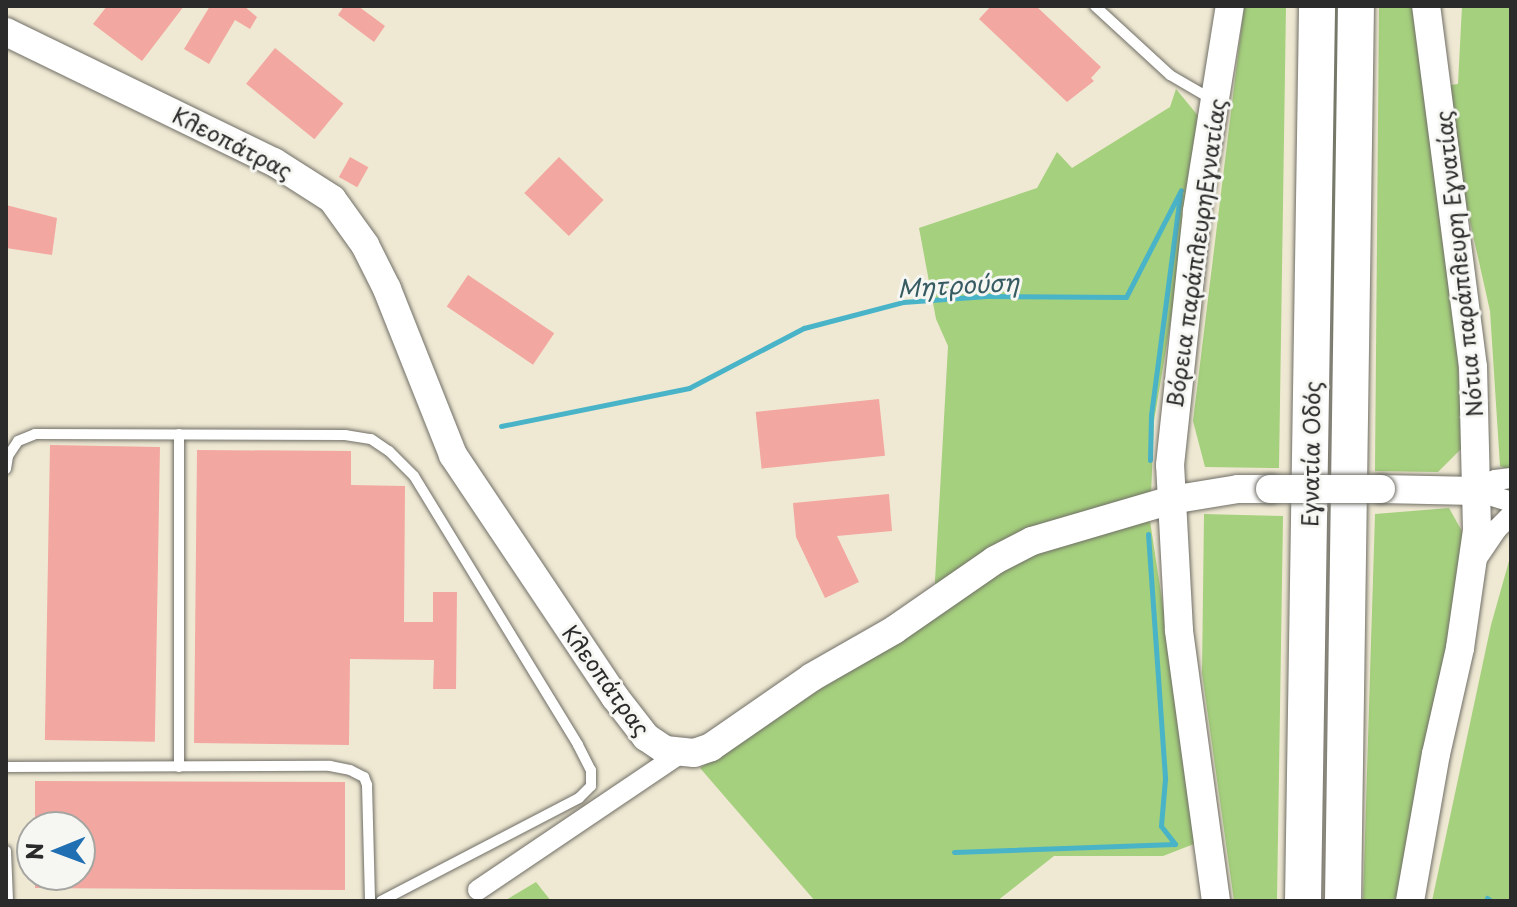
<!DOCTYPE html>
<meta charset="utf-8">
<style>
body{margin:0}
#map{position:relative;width:1517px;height:907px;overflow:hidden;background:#efe9d3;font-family:"Playpen Sans",sans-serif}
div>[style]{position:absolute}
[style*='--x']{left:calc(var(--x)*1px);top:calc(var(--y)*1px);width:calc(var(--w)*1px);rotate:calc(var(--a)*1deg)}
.green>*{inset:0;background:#a5d07d;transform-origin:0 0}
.stream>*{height:5px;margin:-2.5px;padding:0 2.5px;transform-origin:2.5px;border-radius:2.5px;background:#49b3c8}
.building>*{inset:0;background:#f3a7a1;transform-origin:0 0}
.roads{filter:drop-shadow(0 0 2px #706e66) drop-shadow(0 0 2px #706e66)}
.lane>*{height:10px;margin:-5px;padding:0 5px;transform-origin:5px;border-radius:5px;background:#fff}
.street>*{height:20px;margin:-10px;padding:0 10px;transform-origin:10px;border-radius:10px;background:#fff}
.secondary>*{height:28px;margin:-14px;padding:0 14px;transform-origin:14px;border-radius:14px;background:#fff}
.highway>*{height:36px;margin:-18px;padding:0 18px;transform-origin:18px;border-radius:18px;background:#fff}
.bridges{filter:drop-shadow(0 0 2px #706e66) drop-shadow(0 0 2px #706e66)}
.secondary-bridge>*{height:28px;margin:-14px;padding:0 14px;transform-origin:14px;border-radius:14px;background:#fff}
span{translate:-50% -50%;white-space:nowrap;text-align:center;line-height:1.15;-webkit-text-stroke:6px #f6f6f2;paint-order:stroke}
.street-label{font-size:22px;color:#2b2b2b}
.water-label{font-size:24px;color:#365b62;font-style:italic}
.frame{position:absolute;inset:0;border:8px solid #2b2b2b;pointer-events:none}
.north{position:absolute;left:16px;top:811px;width:80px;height:80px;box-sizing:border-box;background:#f6f6f2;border:2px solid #a5a5a2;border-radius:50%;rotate:269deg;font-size:22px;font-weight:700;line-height:32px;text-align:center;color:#2b2b2b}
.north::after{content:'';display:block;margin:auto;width:28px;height:36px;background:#1f6fb2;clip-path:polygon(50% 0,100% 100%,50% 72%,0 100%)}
</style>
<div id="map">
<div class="green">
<div style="clip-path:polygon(1244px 6px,1286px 6px,1279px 468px,1205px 467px,1193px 421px)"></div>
<div style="left:1332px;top:6px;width:9px;height:895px"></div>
<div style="clip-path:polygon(1379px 6px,1421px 6px,1453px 260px,1462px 448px,1438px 472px,1375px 471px)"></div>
<div style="clip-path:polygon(1462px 6px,1511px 6px,1511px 471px,1500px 466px,1490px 311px,1462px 186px,1450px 85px,1458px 84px)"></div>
<div style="clip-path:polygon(1176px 89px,1204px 123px,1154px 421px,1150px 521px,1199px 842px,1163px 856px,1054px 856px,997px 901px,815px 901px,700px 768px,940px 611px,935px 581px,948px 346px,936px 319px,919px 228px,1037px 188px,1057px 152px,1072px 168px,1170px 107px)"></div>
<div style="clip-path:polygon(1449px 508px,1463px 533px,1451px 663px,1407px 901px,1363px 901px,1375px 514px)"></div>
<div style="clip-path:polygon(1204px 514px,1283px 516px,1277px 901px,1234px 901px,1202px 673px)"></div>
<div style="clip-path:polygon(1511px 554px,1511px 901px,1432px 901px,1491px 625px)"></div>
<div style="clip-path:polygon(536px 882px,551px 901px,504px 901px)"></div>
</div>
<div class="stream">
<div style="--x:501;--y:426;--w:192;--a:-11.4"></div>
<div style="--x:689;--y:388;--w:130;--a:-27.6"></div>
<div style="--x:804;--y:328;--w:102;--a:-14.7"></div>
<div style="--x:903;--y:302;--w:84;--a:-4.1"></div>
<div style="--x:987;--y:296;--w:139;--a:0.4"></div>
<div style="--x:1126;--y:297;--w:120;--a:-62.8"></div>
<div style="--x:1150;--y:460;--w:45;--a:-88.7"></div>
<div style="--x:1151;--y:415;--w:222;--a:-82.5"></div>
<div style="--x:1148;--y:534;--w:246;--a:86"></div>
<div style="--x:1165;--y:779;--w:47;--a:94.9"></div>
<div style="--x:1161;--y:826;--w:23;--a:52"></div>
<div style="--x:954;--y:852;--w:221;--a:-2.1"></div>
<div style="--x:1487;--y:898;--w:5;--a:37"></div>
</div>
<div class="building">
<div style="clip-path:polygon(107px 6px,184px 6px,142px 61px,93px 24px)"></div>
<div style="clip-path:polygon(210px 6px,244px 6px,257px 17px,250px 29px,235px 20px,209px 64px,184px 49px)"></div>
<div style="clip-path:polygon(344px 6px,358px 6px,385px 26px,374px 42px,338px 15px)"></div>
<div style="clip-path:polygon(991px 6px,1036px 6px,1101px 67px,1091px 78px,1094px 81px,1067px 102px,979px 19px)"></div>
<div style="left:275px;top:48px;width:88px;height:46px;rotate:39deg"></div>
<div style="left:350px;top:157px;width:21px;height:23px;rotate:29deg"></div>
<div style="left:559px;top:157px;width:62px;height:50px;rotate:44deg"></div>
<div style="clip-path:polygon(6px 205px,57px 218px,52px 255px,6px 248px)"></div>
<div style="left:468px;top:275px;width:104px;height:38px;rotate:34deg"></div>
<div style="left:879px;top:399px;width:57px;height:124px;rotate:84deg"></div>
<div style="left:50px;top:445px;width:110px;height:295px;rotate:1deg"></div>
<div style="clip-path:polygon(197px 450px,351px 451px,351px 485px,405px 486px,404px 622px,433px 622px,433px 592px,457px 592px,456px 689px,433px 689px,434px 660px,350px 659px,349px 745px,194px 743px)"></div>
<div style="clip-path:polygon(889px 494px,892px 531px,837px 536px,859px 582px,825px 598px,796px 537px,793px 503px)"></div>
<div style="clip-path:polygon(35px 781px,345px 782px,345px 890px,35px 888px,35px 875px,80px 875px,80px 827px,35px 827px)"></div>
</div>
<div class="roads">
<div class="lane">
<div style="--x:1095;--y:6;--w:102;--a:42.6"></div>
<div style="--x:1170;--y:75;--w:50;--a:30.2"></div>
<div style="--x:6;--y:469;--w:13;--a:-81"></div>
<div style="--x:8;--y:456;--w:18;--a:-56"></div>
<div style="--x:18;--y:441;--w:18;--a:-22"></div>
<div style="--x:35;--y:434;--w:310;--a:0.2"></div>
<div style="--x:345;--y:435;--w:26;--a:9"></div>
<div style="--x:371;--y:439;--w:22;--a:34"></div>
<div style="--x:389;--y:451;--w:35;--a:45"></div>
<div style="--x:414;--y:476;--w:315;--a:58.6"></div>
<div style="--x:578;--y:745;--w:28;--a:63"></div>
<div style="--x:591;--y:770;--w:16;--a:90"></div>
<div style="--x:591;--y:786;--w:17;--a:135"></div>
<div style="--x:579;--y:798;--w:223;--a:152.5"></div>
<div style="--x:6;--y:767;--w:324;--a:-0.2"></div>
<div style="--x:330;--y:766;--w:20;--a:11"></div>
<div style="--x:350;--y:770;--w:16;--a:27"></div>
<div style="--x:364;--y:777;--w:9;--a:69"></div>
<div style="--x:367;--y:785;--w:116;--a:88.5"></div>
<div style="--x:179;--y:767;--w:333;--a:-90"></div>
<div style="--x:6;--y:851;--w:50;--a:87.7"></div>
</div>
<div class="street">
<div style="--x:1511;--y:478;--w:16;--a:173"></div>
<div style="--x:1495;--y:480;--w:22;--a:150"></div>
<div style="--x:1476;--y:491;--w:37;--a:17"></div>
<div style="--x:1476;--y:560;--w:37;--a:-56"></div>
<div style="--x:1497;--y:529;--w:20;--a:-45"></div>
<div style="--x:478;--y:890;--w:244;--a:-34"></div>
</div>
<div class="secondary">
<div style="--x:6;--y:32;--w:298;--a:25.9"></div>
<div style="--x:274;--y:162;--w:69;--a:32.5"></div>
<div style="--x:332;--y:199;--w:57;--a:54.3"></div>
<div style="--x:365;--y:245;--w:49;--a:63.4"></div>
<div style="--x:387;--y:289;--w:179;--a:68.3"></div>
<div style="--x:453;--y:455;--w:291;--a:56.2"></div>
<div style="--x:615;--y:697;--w:51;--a:52.2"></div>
<div style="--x:646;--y:737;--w:23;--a:34"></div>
<div style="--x:665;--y:750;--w:29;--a:6"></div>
<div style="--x:694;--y:753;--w:18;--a:-19"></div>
<div style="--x:711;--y:747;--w:123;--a:-34.7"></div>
<div style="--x:812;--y:677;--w:95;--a:-29.8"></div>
<div style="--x:894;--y:630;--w:123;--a:-34.7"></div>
<div style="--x:995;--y:560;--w:42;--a:-27.2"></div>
<div style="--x:1032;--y:541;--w:145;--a:-16.4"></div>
<div style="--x:1171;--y:500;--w:68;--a:-9.3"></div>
<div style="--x:1238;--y:489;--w:32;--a:0"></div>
<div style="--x:1381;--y:489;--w:95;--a:1.2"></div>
<div style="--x:1216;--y:901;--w:274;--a:-97.8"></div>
<div style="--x:1179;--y:630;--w:165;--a:-93.1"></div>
<div style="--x:1170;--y:465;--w:255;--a:-83.9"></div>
<div style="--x:1197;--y:211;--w:208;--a:-80.9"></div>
<div style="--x:1410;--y:901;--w:149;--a:-80"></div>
<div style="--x:1436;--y:754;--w:109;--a:-77.2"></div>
<div style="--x:1460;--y:648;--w:119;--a:-81.8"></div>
<div style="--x:1477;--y:530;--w:163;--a:-91.4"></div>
<div style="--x:1473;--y:367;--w:364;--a:-97.4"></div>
</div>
<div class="highway">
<div style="--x:1303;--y:901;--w:895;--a:-89.1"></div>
<div style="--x:1343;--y:901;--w:895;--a:-89.17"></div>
</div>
</div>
<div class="bridges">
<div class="secondary-bridge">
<div style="--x:1270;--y:489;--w:111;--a:0"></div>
</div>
</div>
<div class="street-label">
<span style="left:233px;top:142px;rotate:27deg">Κλεοπάτρας</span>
<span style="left:1195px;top:253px;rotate:-82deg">Βόρεια παράπλευρηΕγνατίας</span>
<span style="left:1458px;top:264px;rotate:-96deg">Νότια παράπλευρη Εγνατίας</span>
<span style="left:1310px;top:454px;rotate:-89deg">Εγνατία Οδός</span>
<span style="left:607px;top:680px;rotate:54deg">Κλεοπάτρας</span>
</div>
<div class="water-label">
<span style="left:958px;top:285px;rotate:-3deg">Μητρούση</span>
</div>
<div class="frame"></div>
<div class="north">N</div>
</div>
